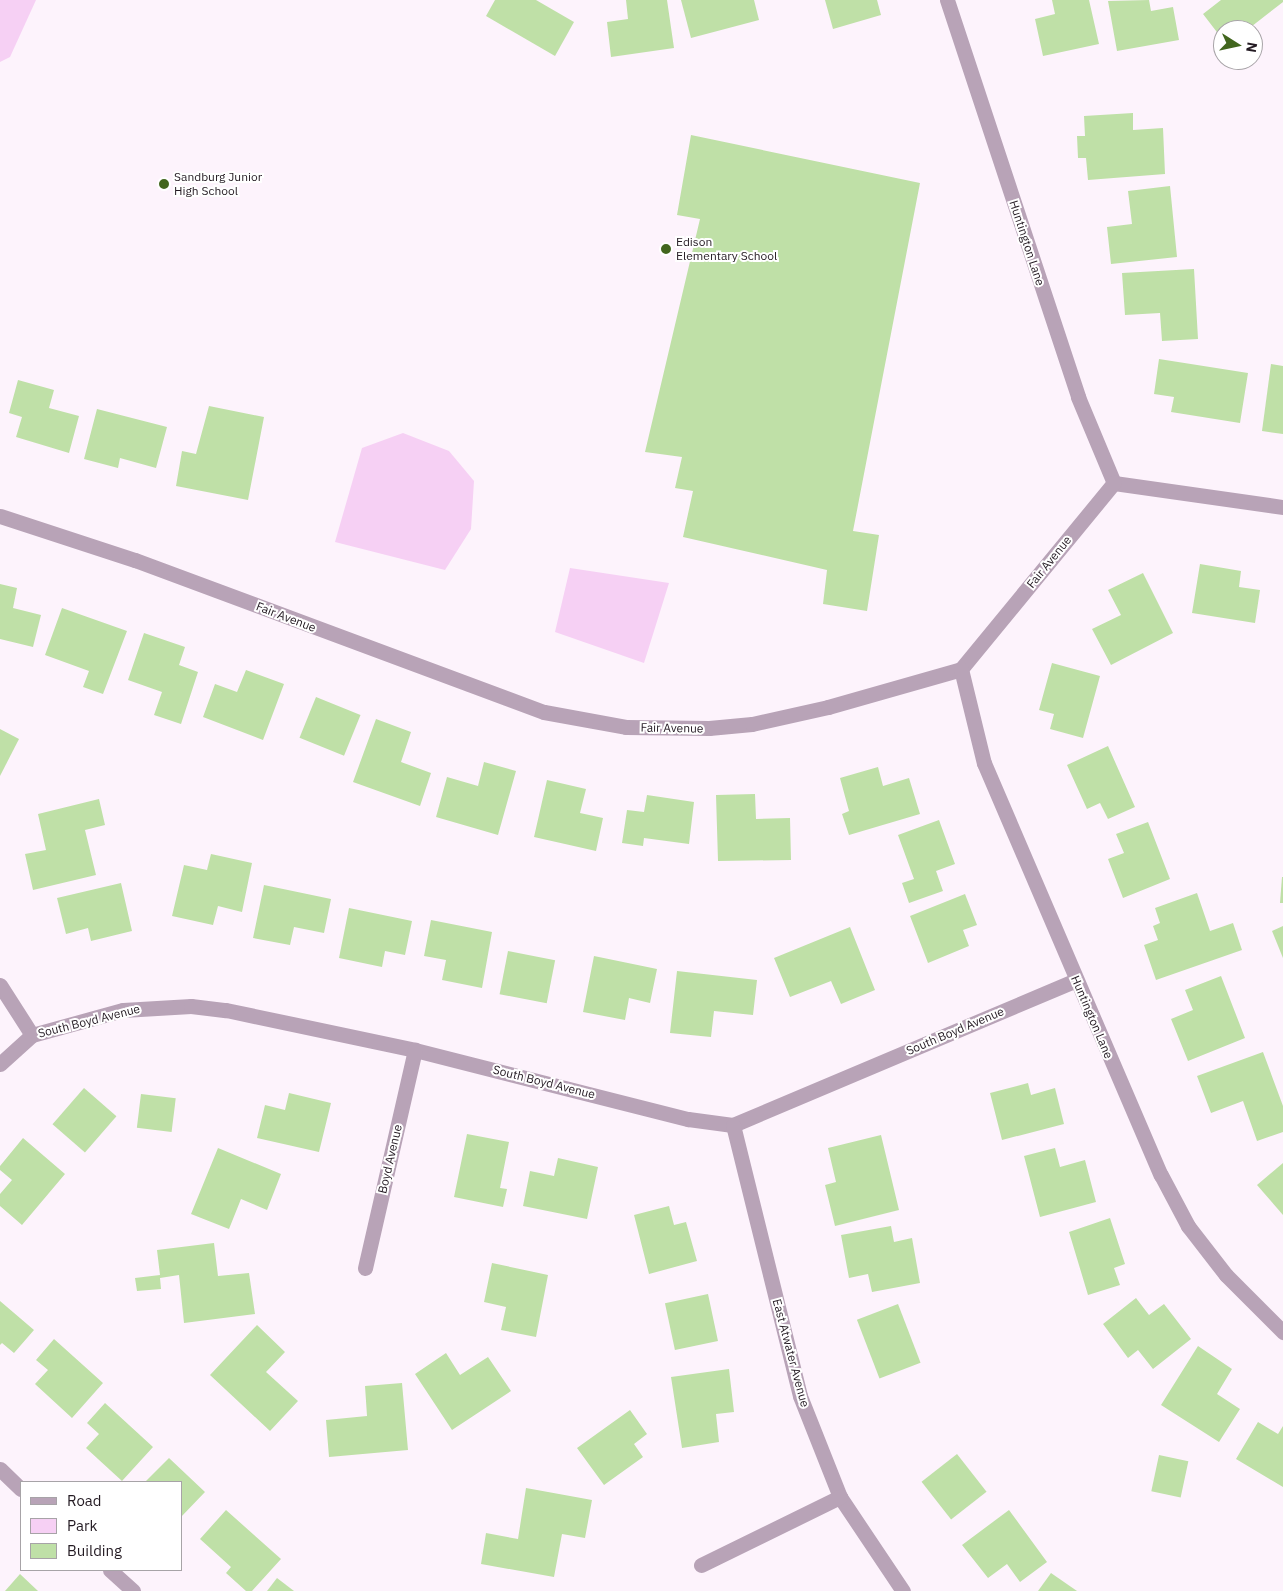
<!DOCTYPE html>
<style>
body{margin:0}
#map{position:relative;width:1283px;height:1591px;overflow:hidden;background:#fdf3fc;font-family:"IBM Plex Sans",sans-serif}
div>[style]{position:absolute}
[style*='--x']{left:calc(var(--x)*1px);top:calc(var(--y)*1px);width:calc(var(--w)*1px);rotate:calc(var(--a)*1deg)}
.green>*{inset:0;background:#f6d0f4}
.building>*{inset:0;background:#bfe0a7;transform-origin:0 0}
.minor>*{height:15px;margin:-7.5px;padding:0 7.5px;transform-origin:7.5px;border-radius:7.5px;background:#b8a3b7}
.dots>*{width:14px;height:14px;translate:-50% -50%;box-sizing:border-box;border:2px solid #fff;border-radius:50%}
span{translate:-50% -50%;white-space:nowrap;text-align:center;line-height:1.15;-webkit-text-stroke:4px #fff;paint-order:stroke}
.poi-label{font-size:12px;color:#231a22}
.left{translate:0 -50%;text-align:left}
.street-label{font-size:12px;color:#231a22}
.legend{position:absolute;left:20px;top:1481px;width:162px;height:90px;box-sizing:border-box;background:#fff;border:1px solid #a7a3a7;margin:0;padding:6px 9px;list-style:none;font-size:15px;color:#231a22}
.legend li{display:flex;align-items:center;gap:10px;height:25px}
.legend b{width:25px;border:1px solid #a7a3a7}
.north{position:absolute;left:1213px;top:20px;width:50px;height:50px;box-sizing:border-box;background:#fff;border:1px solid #a7a3a7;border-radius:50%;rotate:100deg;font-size:14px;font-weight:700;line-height:20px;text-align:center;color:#231a22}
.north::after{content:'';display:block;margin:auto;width:18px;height:22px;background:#42661e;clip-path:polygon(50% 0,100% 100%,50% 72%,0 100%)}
</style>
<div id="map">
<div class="green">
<div style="clip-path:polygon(0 0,36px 0,10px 57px,0 62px)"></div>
<div style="clip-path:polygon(403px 433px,449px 451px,474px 481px,471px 529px,445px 570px,335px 542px,362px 448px)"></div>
<div style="clip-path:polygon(570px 568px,669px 583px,644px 663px,555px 632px)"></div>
</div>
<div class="building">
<div style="clip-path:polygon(495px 0,536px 0,574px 22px,555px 56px,486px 16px)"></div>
<div style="clip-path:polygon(626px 0,667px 0,674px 48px,611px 57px,607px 22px,628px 19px)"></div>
<div style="clip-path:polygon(681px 0,754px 0,759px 20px,691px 38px)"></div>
<div style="clip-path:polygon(825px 0,877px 0,881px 15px,833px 29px)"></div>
<div style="clip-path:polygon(1052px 0,1089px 0,1099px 44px,1043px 56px,1035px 19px,1055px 14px)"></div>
<div style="clip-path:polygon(1149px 0,1151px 11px,1173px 7px,1179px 40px,1117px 51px,1108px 1px)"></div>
<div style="clip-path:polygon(1221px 0,1283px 0,1283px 2px,1247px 30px,1223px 30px,1223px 40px,1203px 14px)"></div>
<div style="clip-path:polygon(1133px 113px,1133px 130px,1163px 128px,1165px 174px,1088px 180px,1086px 158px,1078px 158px,1077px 136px,1085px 136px,1084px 116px)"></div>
<div style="clip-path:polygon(691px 135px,920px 183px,853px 531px,879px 535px,867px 611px,823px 604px,827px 570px,683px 537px,693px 491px,675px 488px,682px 457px,645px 452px,700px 219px,677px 215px)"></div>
<div style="clip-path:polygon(1170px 186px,1177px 257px,1111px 264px,1107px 227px,1132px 224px,1128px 191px)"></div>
<div style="clip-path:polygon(1194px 269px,1198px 339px,1162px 341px,1160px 313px,1125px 315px,1122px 273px)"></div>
<div style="clip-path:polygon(1159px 359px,1248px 373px,1240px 423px,1171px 412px,1174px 397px,1154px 394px)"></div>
<div style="clip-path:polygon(1271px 364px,1283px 366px,1283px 434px,1262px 431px)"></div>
<div style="clip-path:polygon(18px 380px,54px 390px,49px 408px,79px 416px,69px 453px,16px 437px,22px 417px,9px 413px)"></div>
<div style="clip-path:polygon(209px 406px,264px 417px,248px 500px,176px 486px,182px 451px,196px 454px)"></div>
<div style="clip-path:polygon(97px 409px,167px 427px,156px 468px,120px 458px,118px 468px,84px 459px)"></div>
<div style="clip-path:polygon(1200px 564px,1241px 571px,1239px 587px,1260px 590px,1255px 623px,1192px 613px)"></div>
<div style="clip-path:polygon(1143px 573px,1173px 633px,1111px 665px,1092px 629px,1121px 615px,1108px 590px)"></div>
<div style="clip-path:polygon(0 584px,17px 588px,13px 608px,41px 615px,33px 647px,0 639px)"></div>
<div style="clip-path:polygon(62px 608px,127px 631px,103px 694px,83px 687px,89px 671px,45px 655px)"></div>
<div style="clip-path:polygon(144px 633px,185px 647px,179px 665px,198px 672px,181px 724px,154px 715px,162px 692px,128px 680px)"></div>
<div style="clip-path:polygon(1052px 663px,1100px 676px,1083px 738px,1050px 729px,1054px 714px,1039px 710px)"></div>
<div style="clip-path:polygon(246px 670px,284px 684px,263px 740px,203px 717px,215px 684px,237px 692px)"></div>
<div style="left:316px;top:697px;width:48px;height:44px;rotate:22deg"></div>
<div style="clip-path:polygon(376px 719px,411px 732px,401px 762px,431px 773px,420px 806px,353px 782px)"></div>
<div style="clip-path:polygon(0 729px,19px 739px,0 776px)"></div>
<div style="clip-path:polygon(1108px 746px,1135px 807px,1108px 819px,1100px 803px,1087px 809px,1067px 765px)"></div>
<div style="clip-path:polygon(484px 762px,516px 771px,498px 835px,436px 817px,447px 777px,478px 786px)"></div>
<div style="clip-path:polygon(878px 767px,883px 786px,909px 778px,920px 814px,849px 835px,842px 814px,849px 811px,840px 778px)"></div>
<div style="clip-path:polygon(547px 780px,586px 789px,580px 813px,603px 818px,596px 851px,534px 837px)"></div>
<div style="clip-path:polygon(755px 794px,756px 819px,790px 818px,791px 860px,718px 861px,716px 795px)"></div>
<div style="clip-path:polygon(647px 795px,694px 802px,689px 844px,644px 838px,643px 846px,622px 843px,627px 810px,644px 812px)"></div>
<div style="clip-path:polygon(99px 799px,105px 825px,85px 830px,96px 875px,33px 890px,25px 854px,46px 850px,38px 814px)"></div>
<div style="clip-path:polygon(939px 820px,955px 864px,936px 871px,943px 891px,909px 903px,902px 883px,914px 879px,898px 835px)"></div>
<div style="clip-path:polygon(1148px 822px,1170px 879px,1123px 898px,1108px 859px,1124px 853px,1116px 834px)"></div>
<div style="clip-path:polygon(211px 854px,252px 863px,242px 912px,218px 906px,213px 925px,172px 916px,184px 865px,207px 870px)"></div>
<div style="clip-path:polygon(1282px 877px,1283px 877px,1283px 903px,1280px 903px)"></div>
<div style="clip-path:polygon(121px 883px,132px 931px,91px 941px,88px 928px,66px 934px,57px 898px)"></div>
<div style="clip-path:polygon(264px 885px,331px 899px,324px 933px,294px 927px,290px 945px,253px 938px)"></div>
<div style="clip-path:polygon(1197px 893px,1210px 931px,1233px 923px,1242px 950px,1156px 980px,1144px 945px,1158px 940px,1153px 926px,1160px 923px,1155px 908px)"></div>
<div style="clip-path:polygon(965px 894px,977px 925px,963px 930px,969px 946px,928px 963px,910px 916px)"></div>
<div style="clip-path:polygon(349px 908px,412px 921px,405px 955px,385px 951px,382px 967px,339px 958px)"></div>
<div style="clip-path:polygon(431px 920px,492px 932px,482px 988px,442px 980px,446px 960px,424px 956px)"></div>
<div style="clip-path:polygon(1283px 926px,1283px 958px,1272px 931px)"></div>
<div style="clip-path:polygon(850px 927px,875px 990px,841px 1004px,831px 981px,790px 997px,774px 958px)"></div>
<div style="left:508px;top:951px;width:48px;height:44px;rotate:11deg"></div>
<div style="clip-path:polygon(594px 956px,657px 969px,650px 1003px,629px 998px,625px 1020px,583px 1012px)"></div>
<div style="clip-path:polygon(677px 971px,757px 980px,753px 1015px,714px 1011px,711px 1037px,670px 1033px)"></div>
<div style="clip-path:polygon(1221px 976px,1245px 1038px,1188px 1061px,1171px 1019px,1193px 1010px,1185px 990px)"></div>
<div style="clip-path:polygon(1263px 1052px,1283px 1106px,1283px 1132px,1257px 1141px,1243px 1101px,1211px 1113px,1197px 1076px)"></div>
<div style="clip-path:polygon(1028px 1083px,1031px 1095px,1055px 1088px,1064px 1124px,1002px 1140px,990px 1093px)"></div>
<div style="left:84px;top:1088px;width:43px;height:48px;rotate:41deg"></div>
<div style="clip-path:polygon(289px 1093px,331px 1103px,319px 1152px,257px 1138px,265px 1105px,285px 1110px)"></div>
<div style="left:141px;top:1094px;width:35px;height:34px;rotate:7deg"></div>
<div style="clip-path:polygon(467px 1134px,509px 1142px,500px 1188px,507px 1189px,503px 1207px,454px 1197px)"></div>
<div style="clip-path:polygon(881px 1135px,899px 1210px,835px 1226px,825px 1185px,836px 1182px,828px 1148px)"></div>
<div style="clip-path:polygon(23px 1138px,65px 1174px,22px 1225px,0 1206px,0 1194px,12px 1180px,0 1170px,0 1166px)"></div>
<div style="clip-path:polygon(218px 1148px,281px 1174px,267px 1210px,241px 1199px,229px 1229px,191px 1214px)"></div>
<div style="clip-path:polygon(1055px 1148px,1060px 1167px,1085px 1160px,1096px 1202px,1040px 1217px,1024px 1156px)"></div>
<div style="clip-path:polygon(558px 1158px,598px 1167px,587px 1219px,523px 1206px,530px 1171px,554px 1176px)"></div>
<div style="clip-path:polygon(1283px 1163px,1283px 1215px,1257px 1185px)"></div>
<div style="clip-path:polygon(669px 1206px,674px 1225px,686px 1222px,697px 1261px,649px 1274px,634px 1215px)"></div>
<div style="clip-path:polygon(1110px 1218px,1125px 1264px,1114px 1268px,1120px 1285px,1088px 1295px,1069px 1232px)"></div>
<div style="clip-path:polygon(891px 1226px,894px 1242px,912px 1238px,920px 1283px,872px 1292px,868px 1274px,849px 1278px,841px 1235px)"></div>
<div style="clip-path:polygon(214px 1243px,218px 1276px,249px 1273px,255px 1314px,184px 1323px,179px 1275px,160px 1278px,161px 1289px,137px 1291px,135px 1278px,160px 1275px,157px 1250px)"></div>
<div style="clip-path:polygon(492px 1263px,548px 1275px,536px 1337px,501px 1330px,506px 1307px,484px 1302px)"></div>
<div style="left:708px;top:1294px;width:48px;height:44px;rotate:78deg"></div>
<div style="clip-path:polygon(1136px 1298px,1149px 1315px,1164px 1304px,1191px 1339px,1153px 1369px,1138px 1350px,1128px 1358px,1103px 1324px)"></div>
<div style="clip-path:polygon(0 1301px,34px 1330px,14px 1353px,2px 1343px,0 1345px)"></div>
<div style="left:898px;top:1304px;width:63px;height:44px;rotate:69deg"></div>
<div style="clip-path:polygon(257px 1325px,285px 1352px,266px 1372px,298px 1401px,270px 1431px,210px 1375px)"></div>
<div style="clip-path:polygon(54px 1339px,103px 1383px,72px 1418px,35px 1384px,48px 1370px,36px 1360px)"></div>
<div style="clip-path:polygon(1198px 1346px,1232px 1369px,1217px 1394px,1240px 1409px,1219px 1442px,1161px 1405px)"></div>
<div style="clip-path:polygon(446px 1353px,460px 1375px,488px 1357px,511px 1391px,452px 1430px,415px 1374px)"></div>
<div style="clip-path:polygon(729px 1369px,734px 1412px,716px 1414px,719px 1442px,682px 1448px,671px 1377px)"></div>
<div style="clip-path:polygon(402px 1383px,408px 1450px,329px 1457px,326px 1420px,367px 1416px,365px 1386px)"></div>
<div style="clip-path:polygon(105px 1403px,153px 1447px,122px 1481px,86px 1448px,99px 1434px,87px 1423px)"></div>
<div style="clip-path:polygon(630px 1410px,647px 1434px,634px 1444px,643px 1457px,604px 1485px,577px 1448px)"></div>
<div style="clip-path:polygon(1258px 1422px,1278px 1434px,1283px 1426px,1283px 1487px,1236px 1459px)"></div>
<div style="left:957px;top:1454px;width:48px;height:45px;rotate:52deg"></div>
<div style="left:1159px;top:1455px;width:30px;height:37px;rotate:12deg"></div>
<div style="clip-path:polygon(169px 1458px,205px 1492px,181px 1517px,181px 1482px,145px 1482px)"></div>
<div style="clip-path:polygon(526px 1488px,592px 1500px,585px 1538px,562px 1534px,554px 1577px,481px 1564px,486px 1533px,518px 1539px)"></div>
<div style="clip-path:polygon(226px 1510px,281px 1559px,252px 1591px,246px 1591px,226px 1573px,231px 1567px,200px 1539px)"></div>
<div style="clip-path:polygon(1009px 1510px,1047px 1562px,1020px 1582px,1007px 1564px,988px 1578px,962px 1545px)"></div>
<div style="clip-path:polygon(1051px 1573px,1077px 1591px,1038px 1591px)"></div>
<div style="clip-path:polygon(20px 1574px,38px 1591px,5px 1591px)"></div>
<div style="clip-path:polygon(277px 1578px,294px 1591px,267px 1591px)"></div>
</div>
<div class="minor">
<div style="--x:947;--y:0;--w:418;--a:71.7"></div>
<div style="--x:1078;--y:397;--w:93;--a:67.3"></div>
<div style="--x:1114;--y:483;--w:171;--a:8.1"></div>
<div style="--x:0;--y:516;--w:142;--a:18.1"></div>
<div style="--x:135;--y:560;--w:436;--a:20.4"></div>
<div style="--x:544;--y:712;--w:83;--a:10.4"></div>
<div style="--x:626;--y:727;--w:83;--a:0.7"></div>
<div style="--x:709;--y:728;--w:43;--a:-5.3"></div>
<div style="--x:752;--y:724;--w:78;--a:-12.6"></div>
<div style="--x:828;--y:707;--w:138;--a:-15.9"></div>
<div style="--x:961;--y:669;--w:241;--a:-50.6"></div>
<div style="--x:961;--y:669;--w:97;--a:76.3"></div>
<div style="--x:984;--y:763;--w:448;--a:66.8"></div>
<div style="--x:1161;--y:1175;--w:58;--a:62.1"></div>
<div style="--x:1188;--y:1226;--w:62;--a:52.2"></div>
<div style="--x:1226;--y:1275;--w:81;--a:45"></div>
<div style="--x:0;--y:985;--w:59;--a:57.4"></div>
<div style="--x:0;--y:1064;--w:43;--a:-42.2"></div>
<div style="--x:32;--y:1035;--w:94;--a:-15.4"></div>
<div style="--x:123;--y:1010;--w:68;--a:-3.4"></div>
<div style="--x:191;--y:1006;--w:35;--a:7"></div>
<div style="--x:226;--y:1010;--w:193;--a:11.9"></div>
<div style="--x:415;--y:1050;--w:282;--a:14.2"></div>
<div style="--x:688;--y:1119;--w:45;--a:7.6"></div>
<div style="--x:733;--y:1125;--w:372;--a:-22.9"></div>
<div style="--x:733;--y:1125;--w:279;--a:76.1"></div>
<div style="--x:800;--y:1396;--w:109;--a:68.4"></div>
<div style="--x:840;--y:1497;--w:113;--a:56.2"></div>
<div style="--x:365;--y:1268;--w:224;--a:-77.1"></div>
<div style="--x:0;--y:1469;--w:29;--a:44"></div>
<div style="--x:701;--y:1565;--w:155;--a:-26.1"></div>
<div style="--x:110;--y:1570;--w:31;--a:42"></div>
</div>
<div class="dots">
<div style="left:164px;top:184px;background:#42661e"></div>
<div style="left:666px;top:249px;background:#42661e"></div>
</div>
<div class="poi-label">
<span class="left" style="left:174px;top:184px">Sandburg Junior<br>High School</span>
<span class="left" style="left:676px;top:249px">Edison<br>Elementary School</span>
</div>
<div class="street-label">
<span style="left:1027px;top:243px;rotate:72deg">Huntington Lane</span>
<span style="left:1049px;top:562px;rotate:-51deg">Fair Avenue</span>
<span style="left:286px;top:617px;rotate:21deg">Fair Avenue</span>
<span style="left:672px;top:728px;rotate:1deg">Fair Avenue</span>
<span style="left:1092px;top:1017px;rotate:67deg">Huntington Lane</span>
<span style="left:89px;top:1021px;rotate:-14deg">South Boyd Avenue</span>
<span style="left:955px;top:1031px;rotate:-23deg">South Boyd Avenue</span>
<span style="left:544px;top:1082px;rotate:14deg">South Boyd Avenue</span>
<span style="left:390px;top:1159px;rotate:-77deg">Boyd Avenue</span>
<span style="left:791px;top:1353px;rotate:75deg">East Atwater Avenue</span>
</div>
<ul class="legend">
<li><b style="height:6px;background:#b8a3b7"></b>Road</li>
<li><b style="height:14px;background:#f6d0f4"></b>Park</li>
<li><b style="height:14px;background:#bfe0a7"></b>Building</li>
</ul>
<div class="north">N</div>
</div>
